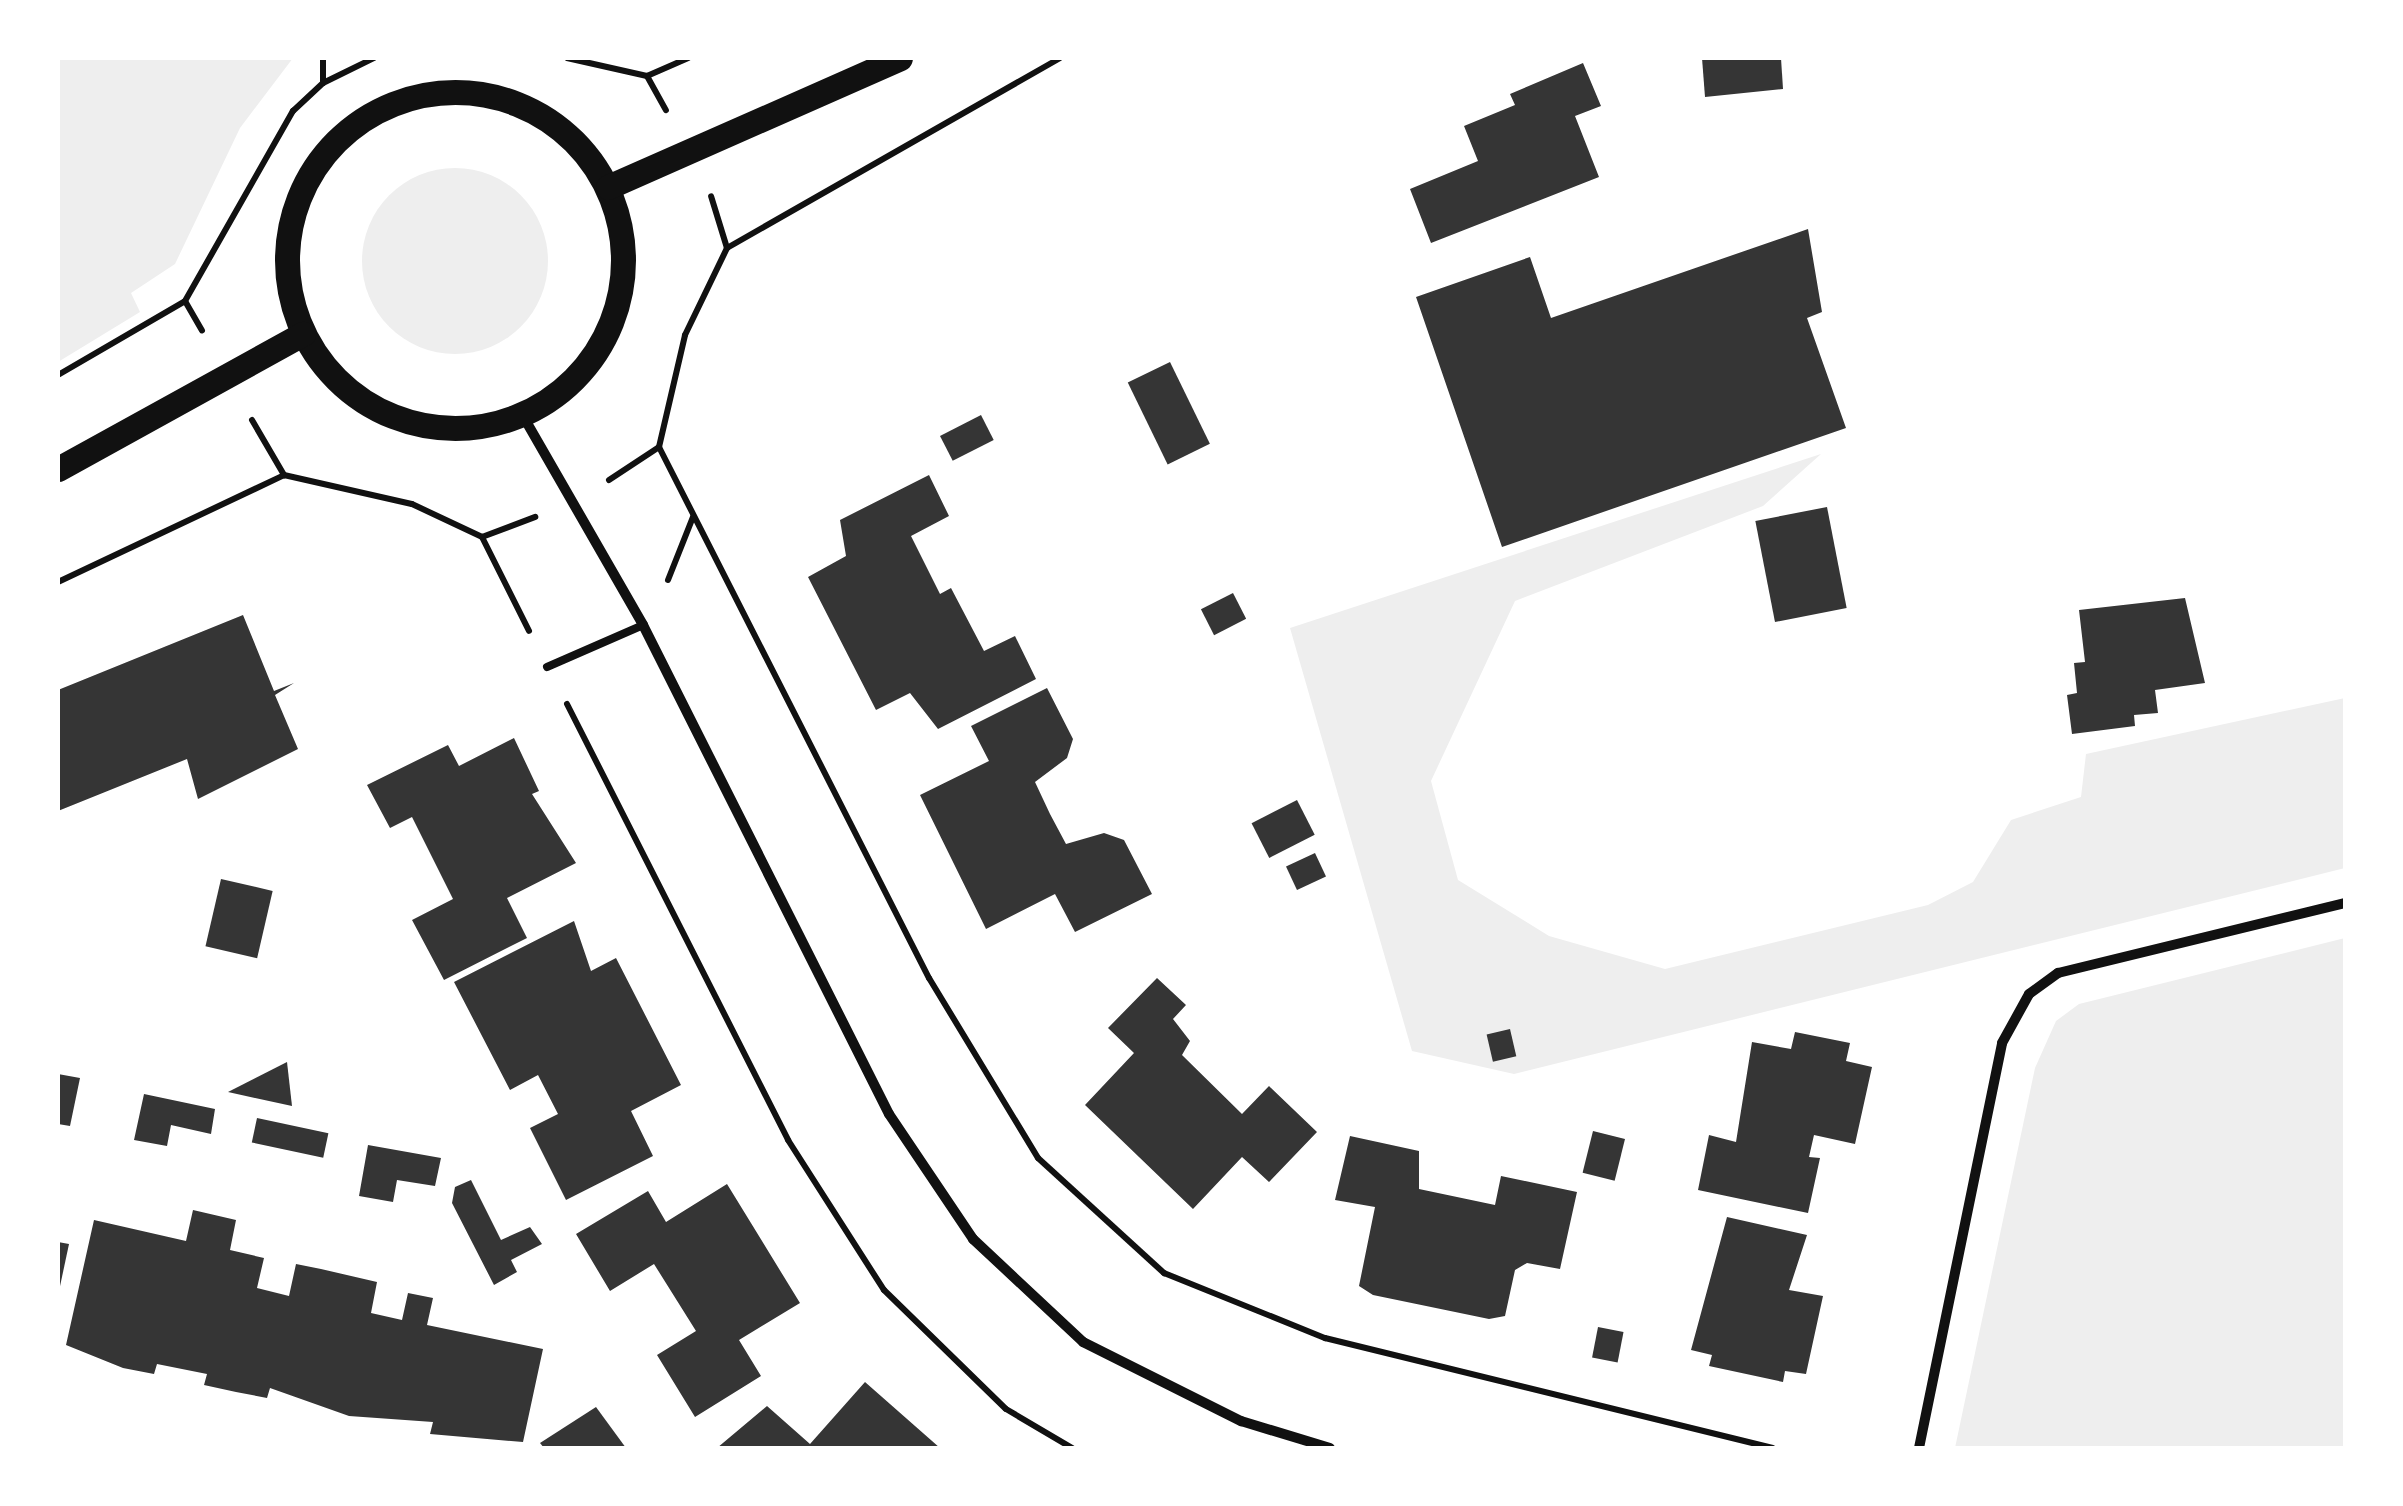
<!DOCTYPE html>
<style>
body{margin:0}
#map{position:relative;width:2403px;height:1506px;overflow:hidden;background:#fff;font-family:"Work Sans",sans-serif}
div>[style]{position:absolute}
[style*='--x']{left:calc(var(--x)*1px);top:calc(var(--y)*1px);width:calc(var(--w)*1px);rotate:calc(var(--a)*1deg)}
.green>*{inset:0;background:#eee}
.round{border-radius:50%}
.building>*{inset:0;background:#353535;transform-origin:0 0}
.path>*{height:6px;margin:-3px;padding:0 3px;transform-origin:3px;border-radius:3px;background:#111}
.service>*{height:8px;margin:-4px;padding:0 4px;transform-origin:4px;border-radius:4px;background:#111}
.minor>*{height:10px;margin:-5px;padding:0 5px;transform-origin:5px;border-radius:5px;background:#111}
.primary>*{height:25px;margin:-12.5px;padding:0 12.5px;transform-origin:12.5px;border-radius:12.5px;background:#111}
.primary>.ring{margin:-12.5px;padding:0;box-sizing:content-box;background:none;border:25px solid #111;border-radius:50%}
span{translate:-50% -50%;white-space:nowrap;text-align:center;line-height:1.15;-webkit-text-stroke:8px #fff;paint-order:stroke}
.frame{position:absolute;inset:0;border:60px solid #fff;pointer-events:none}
</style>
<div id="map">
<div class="green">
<div style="clip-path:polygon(58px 58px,293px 58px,240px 128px,175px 264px,131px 293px,140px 312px,58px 362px)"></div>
<div class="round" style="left:362px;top:168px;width:186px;height:186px"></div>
<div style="clip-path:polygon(1821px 454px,1763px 506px,1515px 601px,1431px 781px,1458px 880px,1549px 936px,1665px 969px,1928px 905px,1973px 882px,2011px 820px,2081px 797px,2086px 754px,2345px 698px,2345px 868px,1514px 1074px,1412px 1051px,1290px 628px)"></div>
<div style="clip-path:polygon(2345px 938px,2345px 1448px,1955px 1448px,2035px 1068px,2056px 1021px,2079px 1004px)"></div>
</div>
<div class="building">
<div style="clip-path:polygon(1702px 58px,1781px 58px,1783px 89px,1705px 97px)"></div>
<div style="clip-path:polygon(1583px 63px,1601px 106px,1575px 116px,1599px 177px,1431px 243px,1410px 189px,1478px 161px,1464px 126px,1515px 105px,1510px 94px)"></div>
<div style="clip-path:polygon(1808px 229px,1822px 312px,1807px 318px,1846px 428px,1502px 547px,1416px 297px,1530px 257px,1551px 318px)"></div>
<div style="left:1170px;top:362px;width:91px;height:47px;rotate:64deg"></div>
<div style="left:981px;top:415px;width:28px;height:46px;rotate:63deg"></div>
<div style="clip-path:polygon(929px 475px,949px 516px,911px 536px,940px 594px,951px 588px,984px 651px,1015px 636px,1036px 679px,938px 729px,910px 693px,876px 710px,808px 577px,846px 556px,840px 520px)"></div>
<div style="left:1827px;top:507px;width:103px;height:73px;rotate:79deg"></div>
<div style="left:1233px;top:593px;width:29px;height:36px;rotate:63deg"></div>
<div style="clip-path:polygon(2185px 598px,2205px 683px,2155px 690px,2158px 713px,2134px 715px,2135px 726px,2072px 734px,2067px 695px,2077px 693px,2074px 663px,2085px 662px,2079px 610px)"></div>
<div style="clip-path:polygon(243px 615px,274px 691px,294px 683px,275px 695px,298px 749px,198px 799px,187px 759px,58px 811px,58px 690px)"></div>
<div style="clip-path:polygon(1047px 688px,1073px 739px,1067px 758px,1035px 782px,1050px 814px,1066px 844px,1104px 833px,1124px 840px,1152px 894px,1075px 932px,1055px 894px,986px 929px,920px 795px,989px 761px,971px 726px)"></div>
<div style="clip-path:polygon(514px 738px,539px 791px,532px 794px,576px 863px,507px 898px,527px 938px,444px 980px,412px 920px,453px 899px,412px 817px,390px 828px,367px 785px,448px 745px,459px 766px)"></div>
<div style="left:1297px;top:800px;width:39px;height:51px;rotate:63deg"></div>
<div style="left:1315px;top:853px;width:26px;height:32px;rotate:65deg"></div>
<div style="left:221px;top:879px;width:53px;height:69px;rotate:13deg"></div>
<div style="clip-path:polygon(574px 921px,591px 971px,616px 958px,681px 1085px,631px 1111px,653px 1156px,566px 1200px,530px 1128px,558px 1114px,538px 1075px,510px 1090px,454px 982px)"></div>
<div style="clip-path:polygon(1157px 978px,1186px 1005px,1173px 1019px,1190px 1041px,1182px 1055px,1242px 1114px,1269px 1086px,1317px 1132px,1269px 1182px,1242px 1157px,1193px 1209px,1085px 1105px,1134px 1053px,1108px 1028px)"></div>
<div style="left:1510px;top:1029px;width:28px;height:24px;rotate:77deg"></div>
<div style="clip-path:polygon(1795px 1032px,1850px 1043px,1846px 1061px,1872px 1067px,1855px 1144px,1814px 1135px,1809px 1157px,1820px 1158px,1808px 1213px,1698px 1190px,1709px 1135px,1736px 1142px,1752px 1042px,1791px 1049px)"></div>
<div style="clip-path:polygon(287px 1062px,292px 1106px,228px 1092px)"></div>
<div style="clip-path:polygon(58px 1074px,80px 1078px,70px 1126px,58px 1124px)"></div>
<div style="clip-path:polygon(144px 1094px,215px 1109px,211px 1134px,171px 1125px,167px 1146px,134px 1140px)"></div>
<div style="left:257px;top:1118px;width:73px;height:25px;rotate:12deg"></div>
<div style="left:1593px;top:1131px;width:33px;height:43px;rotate:14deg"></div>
<div style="clip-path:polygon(1350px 1136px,1419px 1151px,1419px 1189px,1495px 1205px,1501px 1176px,1577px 1192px,1560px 1269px,1527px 1263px,1515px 1270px,1505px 1316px,1489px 1319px,1373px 1295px,1359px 1286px,1375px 1207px,1335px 1200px)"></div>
<div style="clip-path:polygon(368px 1145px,441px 1158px,435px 1186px,397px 1180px,393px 1202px,359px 1196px)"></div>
<div style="clip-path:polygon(471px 1180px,501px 1240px,530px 1227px,542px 1244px,511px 1260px,517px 1272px,494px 1285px,452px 1203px,455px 1187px)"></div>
<div style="clip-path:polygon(727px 1184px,800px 1303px,739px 1340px,761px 1376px,695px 1417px,657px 1355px,696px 1331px,654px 1264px,610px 1291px,576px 1234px,648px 1191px,666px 1222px)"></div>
<div style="clip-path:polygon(193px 1210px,236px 1220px,230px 1250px,264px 1258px,257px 1288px,289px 1296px,296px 1264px,321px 1269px,377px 1282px,371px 1313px,402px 1320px,408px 1293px,433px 1298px,427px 1325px,543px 1349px,523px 1442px,430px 1434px,433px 1422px,349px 1416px,270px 1388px,267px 1398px,236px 1392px,204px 1385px,207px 1374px,157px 1364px,154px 1374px,123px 1368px,66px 1345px,94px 1220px,186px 1241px)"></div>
<div style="clip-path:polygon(1727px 1217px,1807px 1235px,1789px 1290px,1823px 1296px,1806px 1374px,1785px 1371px,1783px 1382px,1709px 1366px,1712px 1355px,1691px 1350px)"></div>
<div style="clip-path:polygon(58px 1242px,69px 1244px,59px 1291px,58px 1291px)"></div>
<div style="left:1598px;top:1327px;width:26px;height:31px;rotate:11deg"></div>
<div style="clip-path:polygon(865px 1382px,940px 1448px,717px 1448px,767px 1406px,810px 1444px)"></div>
<div style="clip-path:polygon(596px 1407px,626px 1448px,544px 1448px,540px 1443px)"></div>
</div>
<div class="path">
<div style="--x:567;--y:58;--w:82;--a:12.7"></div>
<div style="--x:647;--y:76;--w:39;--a:61"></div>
<div style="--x:647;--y:76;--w:45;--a:-23.7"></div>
<div style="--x:323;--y:83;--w:25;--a:-90"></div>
<div style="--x:727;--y:248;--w:383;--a:-29.7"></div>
<div style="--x:185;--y:301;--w:34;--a:60"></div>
<div style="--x:58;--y:375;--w:147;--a:-30.2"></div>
<div style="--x:185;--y:301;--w:219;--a:-60.4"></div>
<div style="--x:293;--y:111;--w:41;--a:-43"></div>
<div style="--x:323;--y:83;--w:57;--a:-26.1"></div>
<div style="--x:252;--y:420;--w:64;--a:59.8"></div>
<div style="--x:659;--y:447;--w:596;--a:63.05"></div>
<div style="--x:929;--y:978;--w:210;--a:58.8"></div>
<div style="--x:1038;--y:1158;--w:171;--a:42.4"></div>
<div style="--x:1164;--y:1273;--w:174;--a:22"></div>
<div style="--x:1325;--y:1338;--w:461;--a:13.8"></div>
<div style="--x:284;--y:475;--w:131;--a:12.8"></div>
<div style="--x:412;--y:504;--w:77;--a:25.2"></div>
<div style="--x:482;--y:537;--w:105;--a:63.4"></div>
<div style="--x:609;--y:480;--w:60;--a:-33.4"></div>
<div style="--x:659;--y:447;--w:115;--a:-76.9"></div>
<div style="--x:685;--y:335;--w:97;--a:-64.2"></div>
<div style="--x:727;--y:248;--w:54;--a:-107.1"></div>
<div style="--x:482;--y:537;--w:57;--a:-20.7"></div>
<div style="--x:668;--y:580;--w:68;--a:-68.4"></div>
<div style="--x:58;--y:582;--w:250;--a:-25.3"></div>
<div style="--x:567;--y:704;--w:489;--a:63.1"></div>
<div style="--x:788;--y:1140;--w:178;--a:57.4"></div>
<div style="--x:884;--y:1290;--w:170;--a:44.3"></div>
<div style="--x:1006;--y:1409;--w:77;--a:30.6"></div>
</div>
<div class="service">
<div style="--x:547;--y:667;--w:105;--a:-23.6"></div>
</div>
<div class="minor">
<div style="--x:523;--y:416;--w:241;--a:60.1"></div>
<div style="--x:643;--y:625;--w:547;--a:63.29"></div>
<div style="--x:889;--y:1114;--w:151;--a:56.1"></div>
<div style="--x:973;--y:1239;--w:151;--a:43.1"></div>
<div style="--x:1083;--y:1342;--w:177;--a:26.6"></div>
<div style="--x:1241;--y:1421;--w:93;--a:16.9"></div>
<div style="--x:1919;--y:1448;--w:413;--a:-78.4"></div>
<div style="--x:2002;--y:1043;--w:56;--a:-61.1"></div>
<div style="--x:2029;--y:994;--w:36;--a:-36"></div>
<div style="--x:2058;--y:973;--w:296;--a:-13.7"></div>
</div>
<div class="primary">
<div class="ring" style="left:287px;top:92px;width:311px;height:311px"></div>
<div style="--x:608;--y:187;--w:319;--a:-23.8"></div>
<div style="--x:58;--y:469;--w:280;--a:-28.9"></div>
</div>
<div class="frame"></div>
</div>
